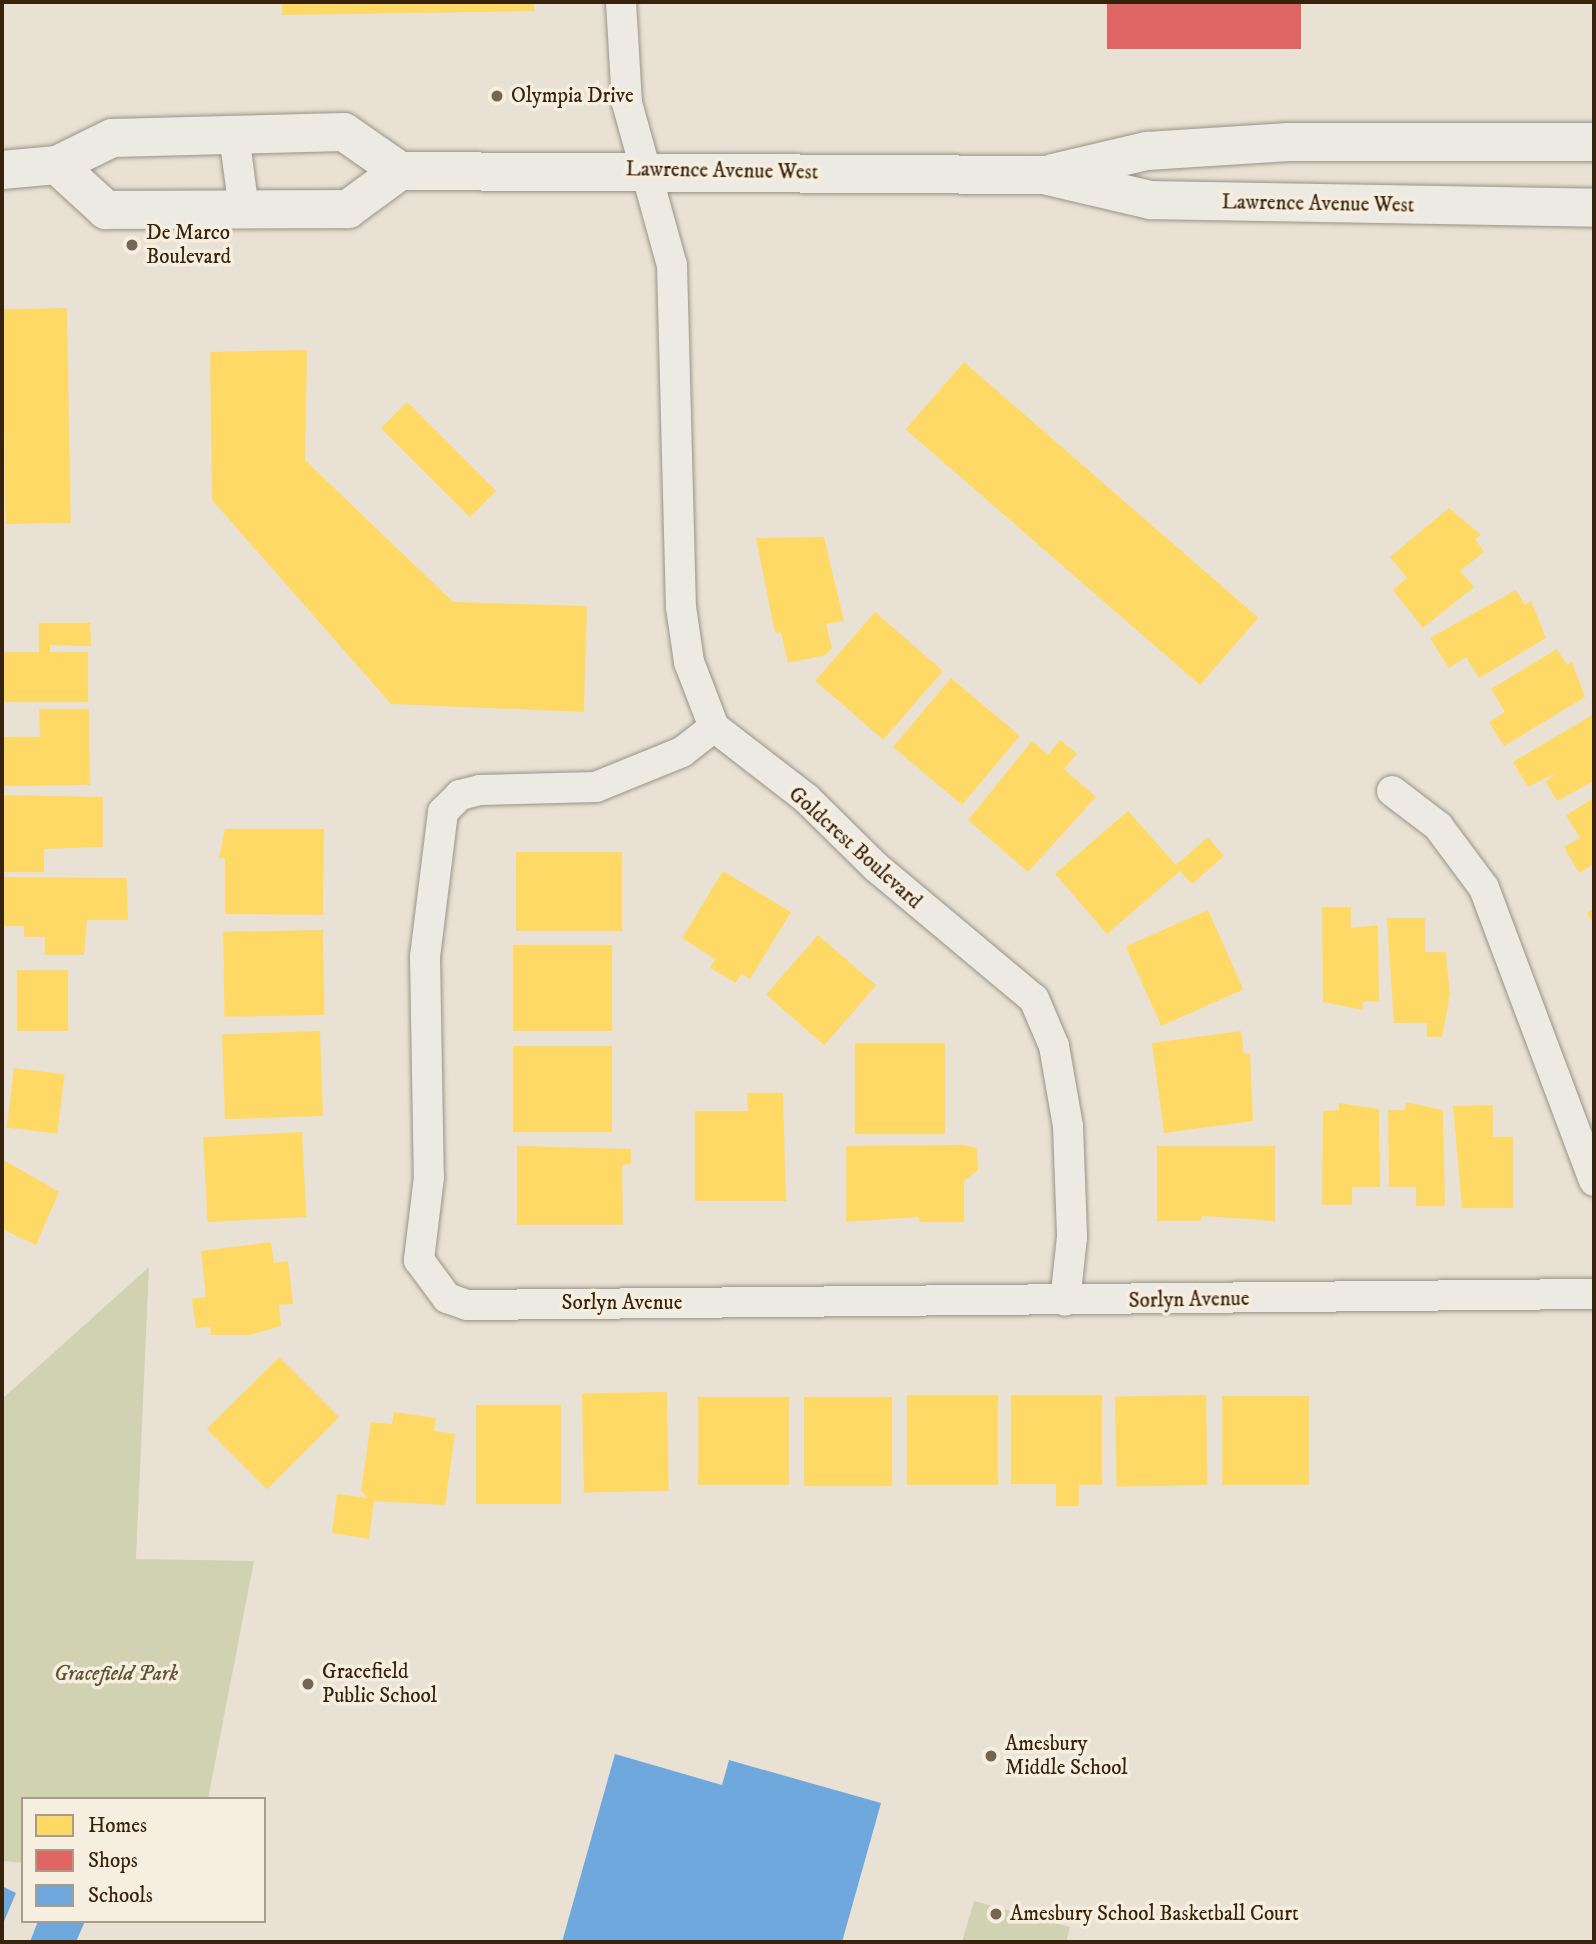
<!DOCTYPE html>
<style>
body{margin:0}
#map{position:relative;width:1596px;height:1944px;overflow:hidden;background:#e9e2d4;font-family:"IM FELL DW Pica",serif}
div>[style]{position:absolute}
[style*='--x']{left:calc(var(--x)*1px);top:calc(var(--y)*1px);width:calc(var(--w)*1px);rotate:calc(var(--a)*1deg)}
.green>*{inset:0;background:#d0d2b2}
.homes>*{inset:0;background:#ffd966;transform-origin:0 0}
.shops>*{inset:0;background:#e06666;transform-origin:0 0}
.schools>*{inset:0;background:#6fa8dc}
.roads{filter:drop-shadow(0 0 2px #999388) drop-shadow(0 0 2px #999388)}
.street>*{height:30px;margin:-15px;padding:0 15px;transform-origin:15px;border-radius:15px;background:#edeae3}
.secondary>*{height:38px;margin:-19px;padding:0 19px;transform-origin:19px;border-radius:19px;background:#edeae3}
.dots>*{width:19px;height:19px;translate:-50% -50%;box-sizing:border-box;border:4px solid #f6eede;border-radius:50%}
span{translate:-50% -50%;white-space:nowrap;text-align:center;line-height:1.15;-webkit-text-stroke:7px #f6eede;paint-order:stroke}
.poi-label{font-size:21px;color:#38220c}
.left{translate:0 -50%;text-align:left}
.street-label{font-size:21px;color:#38220c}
.park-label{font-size:21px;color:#5f5336;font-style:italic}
.frame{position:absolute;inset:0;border:4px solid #38220c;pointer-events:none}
.legend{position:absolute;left:21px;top:1797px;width:245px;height:126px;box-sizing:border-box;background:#f6eede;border:2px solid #aa9c8a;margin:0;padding:9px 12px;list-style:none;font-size:21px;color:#38220c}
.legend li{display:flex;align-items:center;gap:14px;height:35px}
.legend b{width:35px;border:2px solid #aa9c8a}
</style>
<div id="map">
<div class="green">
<div style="clip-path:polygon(149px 1267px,136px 1559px,254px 1561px,208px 1799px,23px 1799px,23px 1863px,2px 1861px,2px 1399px)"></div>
<div style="clip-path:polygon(974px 1901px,1070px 1927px,1066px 1942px,962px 1942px)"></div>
</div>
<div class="homes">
<div style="clip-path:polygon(282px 2px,534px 2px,534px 11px,282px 15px)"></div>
<div style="left:67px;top:308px;width:215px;height:65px;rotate:89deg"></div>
<div style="clip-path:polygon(307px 350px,305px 460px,453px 602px,587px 606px,584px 712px,391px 704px,212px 500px,210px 352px)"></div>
<div style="left:964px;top:362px;width:390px;height:89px;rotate:41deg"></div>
<div style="left:407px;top:402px;width:126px;height:37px;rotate:45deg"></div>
<div style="clip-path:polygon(1449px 508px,1481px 535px,1475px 539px,1484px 552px,1460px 571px,1474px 587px,1423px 628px,1393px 590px,1407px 578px,1390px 557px)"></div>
<div style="clip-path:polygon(824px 537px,844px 621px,826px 624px,832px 648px,826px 655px,788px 663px,781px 632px,775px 633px,756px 538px)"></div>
<div style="clip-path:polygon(1516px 590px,1525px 605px,1531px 601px,1546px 638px,1479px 678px,1466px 657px,1449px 668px,1430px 638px)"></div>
<div style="left:875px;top:612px;width:90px;height:91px;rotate:41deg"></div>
<div style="clip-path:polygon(39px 623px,90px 623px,91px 646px,50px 645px,50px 652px,88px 652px,88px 702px,2px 702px,2px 652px,39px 652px)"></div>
<div style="clip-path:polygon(1557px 649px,1567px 665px,1572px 662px,1585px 697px,1504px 746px,1489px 722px,1505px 712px,1491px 689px)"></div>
<div style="left:951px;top:678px;width:90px;height:90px;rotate:40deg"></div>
<div style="clip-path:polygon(39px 709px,89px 709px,90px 785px,2px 786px,2px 737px,40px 737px)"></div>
<div style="clip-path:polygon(1594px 714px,1594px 781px,1557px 801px,1546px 782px,1556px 773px,1528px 787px,1513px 762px)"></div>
<div style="clip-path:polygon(1060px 740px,1077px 754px,1064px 769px,1096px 797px,1028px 872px,968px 820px,1032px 741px,1048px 755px)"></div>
<div style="clip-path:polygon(3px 795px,103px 797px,103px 847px,44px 849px,44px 872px,3px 872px)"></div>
<div style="clip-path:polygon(1594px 798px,1594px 864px,1579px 873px,1564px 847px,1580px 838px,1566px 815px)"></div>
<div style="clip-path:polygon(1128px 811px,1176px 865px,1208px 837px,1224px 856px,1192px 884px,1180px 871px,1107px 934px,1055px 874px)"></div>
<div style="clip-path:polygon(225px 829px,324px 829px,323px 915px,225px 914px,225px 858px,219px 858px)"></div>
<div style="left:516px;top:852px;width:106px;height:79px"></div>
<div style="clip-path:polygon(723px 871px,791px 912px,750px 979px,741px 974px,736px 983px,710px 968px,715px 959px,682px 938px)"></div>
<div style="clip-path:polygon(2px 877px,127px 878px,128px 920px,87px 920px,84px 955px,45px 955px,45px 937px,24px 937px,24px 926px,2px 926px)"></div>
<div style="clip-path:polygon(1322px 907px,1351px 907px,1351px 928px,1378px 925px,1379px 1001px,1362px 1002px,1363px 1010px,1323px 1002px)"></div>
<div style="clip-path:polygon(1594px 909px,1594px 925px,1587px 913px)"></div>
<div style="left:1208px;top:910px;width:87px;height:90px;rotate:66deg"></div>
<div style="clip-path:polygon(1387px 918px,1425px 918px,1425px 952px,1446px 952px,1450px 994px,1442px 1037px,1427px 1037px,1427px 1023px,1394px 1023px)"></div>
<div style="left:323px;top:930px;width:85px;height:100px;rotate:89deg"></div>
<div style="left:818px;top:935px;width:77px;height:79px;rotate:41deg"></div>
<div style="left:513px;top:945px;width:99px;height:86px"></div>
<div style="left:17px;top:970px;width:51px;height:61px"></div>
<div style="left:320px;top:1031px;width:85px;height:98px;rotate:88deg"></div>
<div style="clip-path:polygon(1241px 1031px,1244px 1054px,1250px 1053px,1253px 1121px,1164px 1133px,1152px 1043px)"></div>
<div style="left:855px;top:1043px;width:90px;height:91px"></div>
<div style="left:513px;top:1046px;width:99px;height:86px"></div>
<div style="left:14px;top:1068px;width:51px;height:60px;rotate:7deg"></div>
<div style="clip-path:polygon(747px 1093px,783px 1093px,786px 1201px,695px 1201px,695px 1111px,748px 1111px)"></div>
<div style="clip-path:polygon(1406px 1102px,1443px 1110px,1445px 1206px,1416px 1206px,1416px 1187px,1389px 1187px,1388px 1110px,1405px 1110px)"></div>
<div style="clip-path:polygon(1339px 1103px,1379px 1109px,1380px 1187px,1352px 1187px,1352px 1205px,1322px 1205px,1323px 1111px,1339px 1110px)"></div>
<div style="clip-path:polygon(1493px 1105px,1493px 1137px,1513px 1137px,1513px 1208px,1462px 1208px,1453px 1106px)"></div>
<div style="left:302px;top:1132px;width:85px;height:99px;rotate:87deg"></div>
<div style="clip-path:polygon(964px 1145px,977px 1148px,978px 1170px,964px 1181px,964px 1222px,920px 1222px,919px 1217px,846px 1222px,846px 1146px)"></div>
<div style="clip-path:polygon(517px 1146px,631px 1149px,631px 1164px,622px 1165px,623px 1225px,517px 1225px)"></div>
<div style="clip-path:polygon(1157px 1146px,1275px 1146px,1275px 1221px,1202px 1216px,1201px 1221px,1157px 1221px)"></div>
<div style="clip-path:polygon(2px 1159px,59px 1192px,36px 1245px,2px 1229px)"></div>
<div style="clip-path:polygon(271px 1242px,274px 1263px,288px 1261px,293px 1304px,279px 1305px,281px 1326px,250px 1335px,211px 1335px,210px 1327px,196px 1328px,192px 1299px,206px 1297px,201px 1251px)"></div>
<div style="left:279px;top:1357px;width:85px;height:102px;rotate:45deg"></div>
<div style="left:667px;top:1392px;width:99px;height:85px;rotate:89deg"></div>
<div style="left:907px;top:1395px;width:91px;height:90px"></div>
<div style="clip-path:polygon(1011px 1395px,1102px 1395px,1102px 1485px,1079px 1485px,1079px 1506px,1056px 1506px,1056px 1484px,1011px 1484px)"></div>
<div style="left:1206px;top:1395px;width:90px;height:91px;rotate:89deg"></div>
<div style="left:1222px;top:1396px;width:87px;height:89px"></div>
<div style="left:698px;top:1397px;width:91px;height:88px"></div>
<div style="left:804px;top:1397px;width:88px;height:89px"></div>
<div style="left:476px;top:1405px;width:85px;height:99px"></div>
<div style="clip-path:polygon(394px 1412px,436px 1418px,434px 1431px,455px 1434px,445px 1505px,374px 1501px,369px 1539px,332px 1533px,337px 1494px,368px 1498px,361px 1491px,371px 1422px,392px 1424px)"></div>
</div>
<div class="shops">
<div style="left:1107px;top:2px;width:194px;height:47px"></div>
</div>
<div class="schools">
<div style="clip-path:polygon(615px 1754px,722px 1785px,729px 1760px,881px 1803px,842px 1942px,562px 1942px)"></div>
<div style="clip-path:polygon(2px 1886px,16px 1893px,2px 1926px)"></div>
<div style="clip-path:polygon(38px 1921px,85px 1921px,76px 1942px,30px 1942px)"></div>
</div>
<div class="roads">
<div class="street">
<div style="--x:621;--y:2;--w:101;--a:86.6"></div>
<div style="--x:627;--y:103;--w:168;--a:74.5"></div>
<div style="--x:672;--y:265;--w:342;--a:88.5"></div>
<div style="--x:681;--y:607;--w:56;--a:81.7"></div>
<div style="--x:689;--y:662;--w:70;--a:69"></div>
<div style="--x:714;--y:727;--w:118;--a:37.7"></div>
<div style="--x:807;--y:799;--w:97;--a:44.6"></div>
<div style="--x:876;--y:867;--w:206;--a:39.9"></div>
<div style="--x:1034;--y:999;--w:51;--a:66.9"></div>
<div style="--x:1054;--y:1046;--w:81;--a:80.1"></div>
<div style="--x:1068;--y:1126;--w:111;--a:87.9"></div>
<div style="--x:1072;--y:1237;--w:64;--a:96.2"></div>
<div style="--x:234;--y:135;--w:76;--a:82.4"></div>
<div style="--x:714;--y:727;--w:41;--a:142"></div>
<div style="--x:682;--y:752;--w:93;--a:157.9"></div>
<div style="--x:596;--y:787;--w:116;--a:178.5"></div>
<div style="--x:480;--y:790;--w:21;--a:166"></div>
<div style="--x:460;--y:795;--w:24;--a:135"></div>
<div style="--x:443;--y:812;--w:146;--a:97.1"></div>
<div style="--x:425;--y:957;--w:220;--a:89"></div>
<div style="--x:429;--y:1177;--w:84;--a:96.9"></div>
<div style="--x:419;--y:1260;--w:47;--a:53.6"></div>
<div style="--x:447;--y:1298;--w:21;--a:19"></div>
<div style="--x:467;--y:1305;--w:1127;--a:-0.56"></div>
<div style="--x:1392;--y:791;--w:58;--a:37.3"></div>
<div style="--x:1438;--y:826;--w:77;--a:53.4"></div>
<div style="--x:1484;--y:888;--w:313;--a:69.4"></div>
</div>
<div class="secondary">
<div style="--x:57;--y:165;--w:67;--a:42.6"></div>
<div style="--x:106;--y:210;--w:242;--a:-0.2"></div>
<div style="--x:348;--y:209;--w:64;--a:-36.2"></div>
<div style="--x:2;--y:170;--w:55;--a:-5.2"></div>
<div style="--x:57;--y:165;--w:61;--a:-26.1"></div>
<div style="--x:112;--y:138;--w:232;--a:-1.5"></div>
<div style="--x:344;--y:132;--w:68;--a:34.9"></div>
<div style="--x:400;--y:171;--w:644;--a:0.36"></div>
<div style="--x:1044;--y:175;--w:110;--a:13.2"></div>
<div style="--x:1151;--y:200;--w:443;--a:1"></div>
<div style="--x:1053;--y:173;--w:97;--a:-13.2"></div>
<div style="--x:1147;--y:151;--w:142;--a:-3.6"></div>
<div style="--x:1289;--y:142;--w:305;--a:0"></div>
</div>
</div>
<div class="dots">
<div style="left:497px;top:96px;background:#766552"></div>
<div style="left:132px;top:245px;background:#766552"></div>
<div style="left:308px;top:1684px;background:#766552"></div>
<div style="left:991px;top:1756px;background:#766552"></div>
<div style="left:996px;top:1914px;background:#766552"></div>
</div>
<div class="poi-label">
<span class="left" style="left:511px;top:96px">Olympia Drive</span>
<span class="left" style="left:146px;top:245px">De Marco<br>Boulevard</span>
<span class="left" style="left:322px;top:1684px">Gracefield<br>Public School</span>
<span class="left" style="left:1005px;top:1756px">Amesbury<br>Middle School</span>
<span class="left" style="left:1010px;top:1914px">Amesbury School Basketball Court</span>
</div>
<div class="street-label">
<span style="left:722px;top:171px;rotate:1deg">Lawrence Avenue West</span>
<span style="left:1318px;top:204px;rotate:1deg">Lawrence Avenue West</span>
<span style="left:855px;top:848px;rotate:42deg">Goldcrest Boulevard</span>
<span style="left:1189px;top:1300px;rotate:-1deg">Sorlyn Avenue</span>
<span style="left:622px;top:1303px">Sorlyn Avenue</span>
</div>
<div class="park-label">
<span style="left:116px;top:1674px">Gracefield Park</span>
</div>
<div class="frame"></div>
<ul class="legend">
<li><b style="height:19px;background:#ffd966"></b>Homes</li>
<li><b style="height:19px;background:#e06666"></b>Shops</li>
<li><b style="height:19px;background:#6fa8dc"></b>Schools</li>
</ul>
</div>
